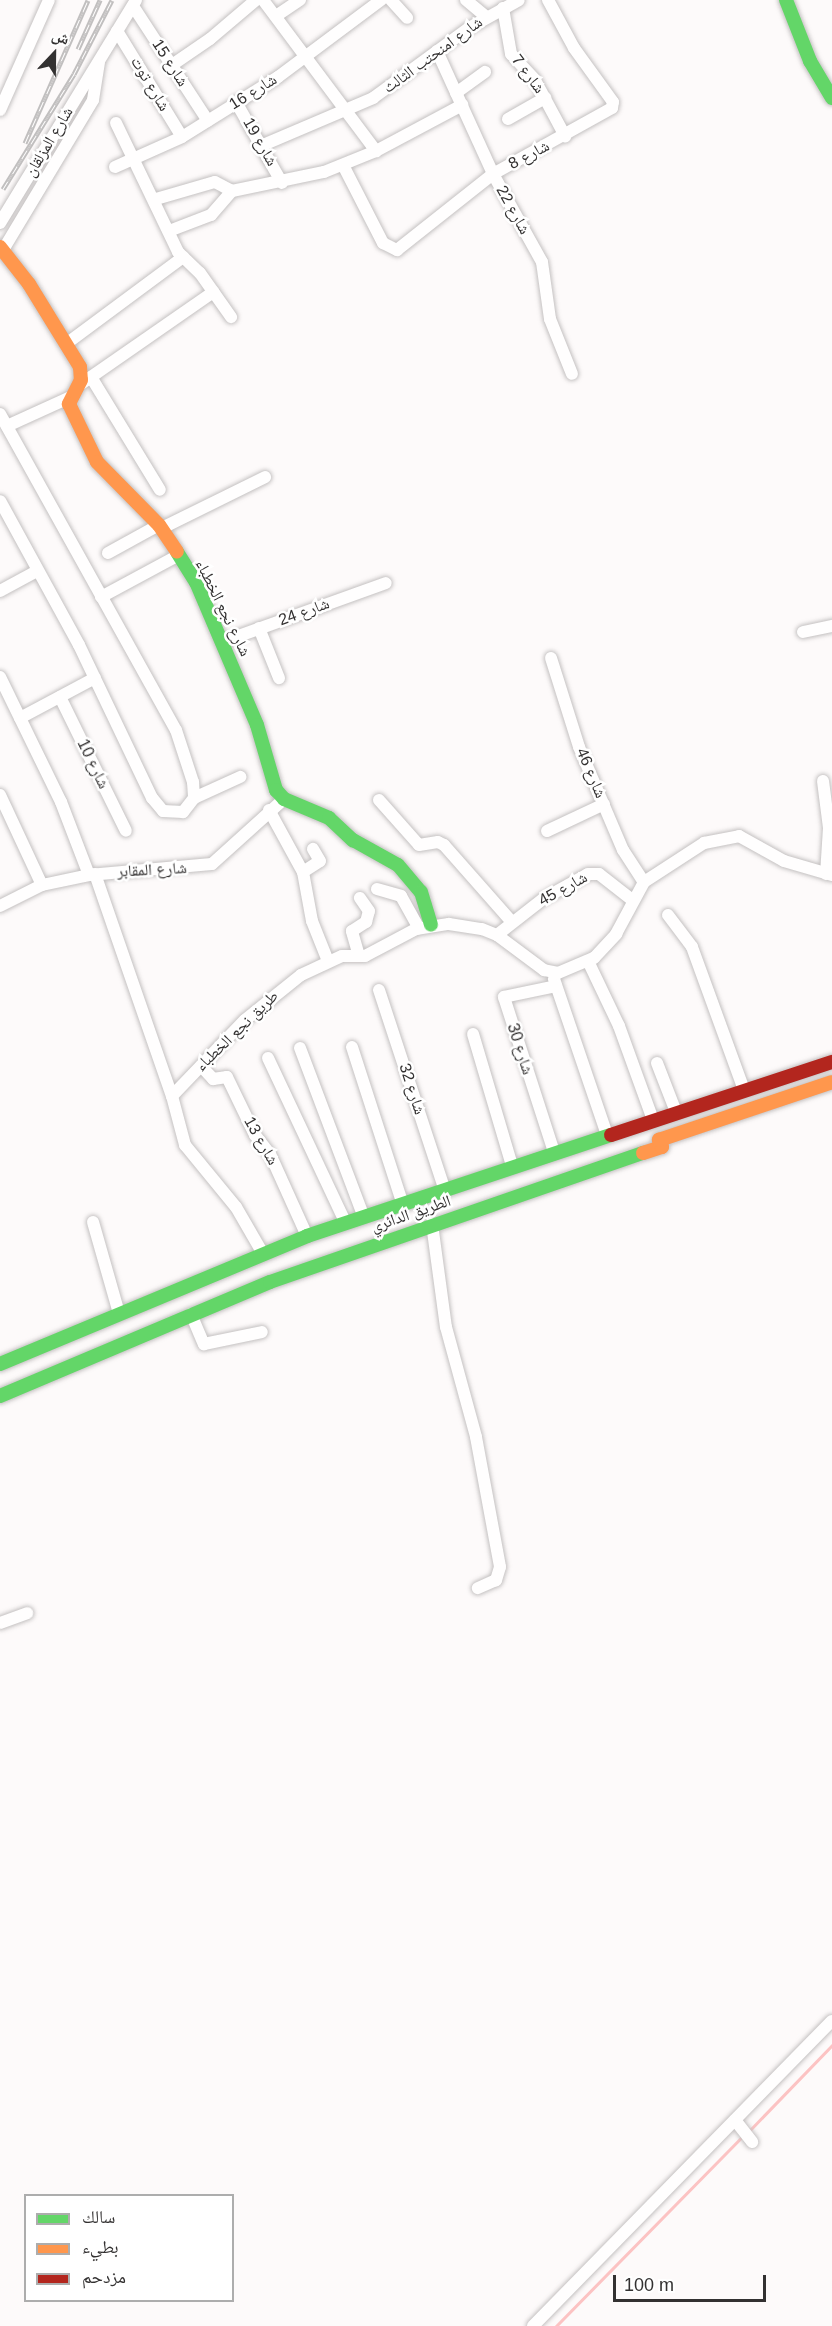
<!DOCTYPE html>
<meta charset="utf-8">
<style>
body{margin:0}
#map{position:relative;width:832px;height:2326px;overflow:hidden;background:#fdfafa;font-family:Helvetica,"Noto Naskh Arabic",sans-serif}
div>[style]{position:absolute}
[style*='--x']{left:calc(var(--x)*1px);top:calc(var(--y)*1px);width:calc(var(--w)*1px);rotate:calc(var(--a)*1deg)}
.stream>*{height:3px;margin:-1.5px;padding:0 1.5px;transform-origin:1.5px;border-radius:1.5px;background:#fcc3c3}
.roads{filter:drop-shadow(0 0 2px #c4c1c1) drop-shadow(0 0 2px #c4c1c1)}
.street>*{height:12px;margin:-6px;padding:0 6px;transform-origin:6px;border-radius:6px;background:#fffefe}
.fast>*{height:14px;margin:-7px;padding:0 7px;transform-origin:7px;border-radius:7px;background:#63d668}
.slow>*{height:14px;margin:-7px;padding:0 7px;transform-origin:7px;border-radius:7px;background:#ff974d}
.jam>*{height:14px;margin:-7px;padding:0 7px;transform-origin:7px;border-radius:7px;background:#b3261e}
.rail>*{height:5px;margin-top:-2.5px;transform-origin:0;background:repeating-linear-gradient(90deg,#fff 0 9px,#c1bfbf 0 18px);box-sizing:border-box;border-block:2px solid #c1bfbf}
span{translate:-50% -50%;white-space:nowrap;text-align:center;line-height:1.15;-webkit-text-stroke:5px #fff;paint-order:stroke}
.street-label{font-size:16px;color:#333131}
.legend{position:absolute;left:24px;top:2194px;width:210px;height:108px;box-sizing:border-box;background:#fff;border:2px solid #adadad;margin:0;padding:8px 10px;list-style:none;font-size:18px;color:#333131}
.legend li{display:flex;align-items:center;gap:12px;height:30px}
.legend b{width:30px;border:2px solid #adadad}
.north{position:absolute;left:24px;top:24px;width:60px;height:60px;-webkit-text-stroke:4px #fff;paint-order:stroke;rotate:22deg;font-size:16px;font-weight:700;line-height:24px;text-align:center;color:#333131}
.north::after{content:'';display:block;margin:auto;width:21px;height:27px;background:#333131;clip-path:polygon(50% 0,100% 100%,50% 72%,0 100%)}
.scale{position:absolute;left:613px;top:2275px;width:153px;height:27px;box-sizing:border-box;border:3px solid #333131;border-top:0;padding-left:8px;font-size:18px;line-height:21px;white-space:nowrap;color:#333131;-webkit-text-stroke:4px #fff;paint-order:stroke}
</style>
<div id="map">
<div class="stream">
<div style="--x:748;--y:2132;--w:121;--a:-46"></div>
<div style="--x:556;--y:2326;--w:267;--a:-45.5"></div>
</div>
<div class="roads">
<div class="street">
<div style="--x:263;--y:0;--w:189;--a:53.2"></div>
<div style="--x:391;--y:0;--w:24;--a:48"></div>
<div style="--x:466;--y:0;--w:26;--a:40"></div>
<div style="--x:133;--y:6;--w:137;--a:56.9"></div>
<div style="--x:503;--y:8;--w:47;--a:80.1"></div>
<div style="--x:511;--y:54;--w:35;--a:47"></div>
<div style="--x:535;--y:80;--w:64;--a:61.8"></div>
<div style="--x:276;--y:16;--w:29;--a:-34"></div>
<div style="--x:117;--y:31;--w:124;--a:58.5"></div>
<div style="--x:437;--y:51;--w:135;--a:65.5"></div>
<div style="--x:493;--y:174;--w:101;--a:60.9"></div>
<div style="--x:542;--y:262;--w:58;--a:82"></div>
<div style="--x:550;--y:319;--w:59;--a:68.2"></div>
<div style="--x:172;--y:65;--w:46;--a:-34.4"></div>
<div style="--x:210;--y:39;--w:60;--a:-40.3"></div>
<div style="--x:456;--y:93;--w:36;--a:-36"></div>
<div style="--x:236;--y:102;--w:93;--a:60.4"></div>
<div style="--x:0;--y:110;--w:120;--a:-66"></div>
<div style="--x:508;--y:119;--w:43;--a:-29.6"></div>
<div style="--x:116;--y:123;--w:143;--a:64.3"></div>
<div style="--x:178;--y:252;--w:30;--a:44"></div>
<div style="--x:200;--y:273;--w:54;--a:54.8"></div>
<div style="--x:263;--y:145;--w:120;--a:-23.1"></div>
<div style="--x:373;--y:98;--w:119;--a:-36.1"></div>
<div style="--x:469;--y:28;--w:57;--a:-29.2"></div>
<div style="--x:343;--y:165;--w:88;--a:62.9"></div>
<div style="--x:383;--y:243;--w:16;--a:27"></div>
<div style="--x:397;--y:250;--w:122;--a:-38.4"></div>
<div style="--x:493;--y:174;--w:136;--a:-29"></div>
<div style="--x:612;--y:108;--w:6;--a:-81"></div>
<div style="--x:613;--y:102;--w:67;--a:-125.8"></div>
<div style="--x:574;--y:48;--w:55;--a:-118.4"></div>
<div style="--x:115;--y:167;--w:73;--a:-24.1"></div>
<div style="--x:182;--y:137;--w:113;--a:-32"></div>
<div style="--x:278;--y:77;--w:129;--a:-36.8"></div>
<div style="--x:156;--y:199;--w:61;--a:-16.1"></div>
<div style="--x:215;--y:182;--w:19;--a:28"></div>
<div style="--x:232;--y:191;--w:94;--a:-11.7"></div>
<div style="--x:324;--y:172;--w:56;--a:-22"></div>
<div style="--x:376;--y:151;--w:98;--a:-28.1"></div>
<div style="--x:0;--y:223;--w:261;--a:-58.6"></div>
<div style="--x:169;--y:231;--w:45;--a:-20.9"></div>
<div style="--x:211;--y:215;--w:32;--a:-49"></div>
<div style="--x:3;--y:250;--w:175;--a:-59"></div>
<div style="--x:93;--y:100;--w:38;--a:-81"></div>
<div style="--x:66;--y:344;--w:146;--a:-36.6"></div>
<div style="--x:91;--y:377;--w:132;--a:58.6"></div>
<div style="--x:78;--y:386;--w:165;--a:-34.8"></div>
<div style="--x:0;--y:414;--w:362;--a:60.9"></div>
<div style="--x:176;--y:730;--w:55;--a:71.9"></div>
<div style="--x:193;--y:782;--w:16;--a:86"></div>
<div style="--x:194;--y:798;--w:18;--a:128"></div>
<div style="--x:183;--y:812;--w:20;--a:-177"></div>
<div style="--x:163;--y:811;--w:17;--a:-130"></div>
<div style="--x:152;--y:798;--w:170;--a:-115.5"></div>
<div style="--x:79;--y:645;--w:164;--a:-118.7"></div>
<div style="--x:7;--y:426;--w:70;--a:-24.4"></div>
<div style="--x:162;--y:528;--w:115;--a:-26.3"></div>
<div style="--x:108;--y:553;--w:58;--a:-28.8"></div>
<div style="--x:0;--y:591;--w:42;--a:-28.4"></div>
<div style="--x:101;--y:597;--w:89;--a:-28.3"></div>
<div style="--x:259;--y:628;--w:54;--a:68.2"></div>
<div style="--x:803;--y:632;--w:30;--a:-12"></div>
<div style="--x:222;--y:642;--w:174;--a:-19.8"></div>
<div style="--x:551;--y:658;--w:93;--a:72.5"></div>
<div style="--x:579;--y:747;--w:112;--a:66.9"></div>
<div style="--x:623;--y:850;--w:38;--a:57"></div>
<div style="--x:0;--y:677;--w:139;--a:64"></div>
<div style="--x:61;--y:802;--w:78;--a:69"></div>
<div style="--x:60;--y:697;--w:149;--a:63.8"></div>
<div style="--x:20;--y:718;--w:85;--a:-28.1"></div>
<div style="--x:823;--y:781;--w:47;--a:82.7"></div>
<div style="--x:829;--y:828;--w:46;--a:93.7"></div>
<div style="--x:0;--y:795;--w:99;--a:65"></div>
<div style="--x:194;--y:798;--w:51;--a:-24.5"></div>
<div style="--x:379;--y:800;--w:60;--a:48.4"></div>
<div style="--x:419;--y:845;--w:19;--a:-9"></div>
<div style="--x:438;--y:842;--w:7;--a:27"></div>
<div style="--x:444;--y:845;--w:103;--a:48.6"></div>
<div style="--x:269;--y:810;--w:71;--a:61.3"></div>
<div style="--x:303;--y:872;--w:50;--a:79.6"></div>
<div style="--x:312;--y:921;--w:43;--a:68.2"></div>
<div style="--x:547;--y:831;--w:63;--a:-25.3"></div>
<div style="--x:303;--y:872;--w:20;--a:-33"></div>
<div style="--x:320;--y:861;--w:14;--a:-120"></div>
<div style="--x:95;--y:874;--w:235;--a:70.9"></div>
<div style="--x:172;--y:1096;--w:51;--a:75.1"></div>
<div style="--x:185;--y:1145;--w:80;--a:50.6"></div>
<div style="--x:236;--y:1207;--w:52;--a:60"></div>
<div style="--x:377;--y:889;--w:25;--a:16"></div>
<div style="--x:401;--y:896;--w:37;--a:61"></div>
<div style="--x:0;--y:906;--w:47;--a:-26.6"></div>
<div style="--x:42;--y:885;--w:48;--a:-12"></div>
<div style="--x:89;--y:875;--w:123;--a:-5.1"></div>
<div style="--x:212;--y:864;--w:97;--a:-42.1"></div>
<div style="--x:668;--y:915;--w:40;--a:53"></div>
<div style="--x:692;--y:947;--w:152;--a:70"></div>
<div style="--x:497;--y:935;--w:58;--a:-38"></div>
<div style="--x:543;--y:899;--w:51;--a:-29.1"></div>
<div style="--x:588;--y:874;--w:11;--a:0"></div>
<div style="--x:599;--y:874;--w:41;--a:38"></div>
<div style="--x:359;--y:956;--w:26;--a:-106"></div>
<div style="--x:352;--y:931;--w:17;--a:-33"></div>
<div style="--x:366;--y:922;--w:11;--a:-75"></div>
<div style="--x:369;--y:911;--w:16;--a:-125"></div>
<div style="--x:588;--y:961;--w:72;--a:64.5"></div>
<div style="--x:619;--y:1026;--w:100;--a:70.1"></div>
<div style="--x:554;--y:979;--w:165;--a:71.2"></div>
<div style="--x:379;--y:990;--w:208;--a:71.8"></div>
<div style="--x:473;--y:1034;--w:138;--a:73.5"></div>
<div style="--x:352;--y:1047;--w:163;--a:72.1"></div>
<div style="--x:300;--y:1048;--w:178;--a:69.3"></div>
<div style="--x:268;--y:1058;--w:181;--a:64.8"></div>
<div style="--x:657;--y:1063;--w:53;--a:68.8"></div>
<div style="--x:201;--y:1066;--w:18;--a:47"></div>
<div style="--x:213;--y:1079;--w:14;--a:-8"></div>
<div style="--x:227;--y:1077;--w:64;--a:64.2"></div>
<div style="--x:255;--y:1135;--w:24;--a:52"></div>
<div style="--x:270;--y:1154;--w:90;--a:65.7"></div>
<div style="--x:172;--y:1096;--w:105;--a:-46.2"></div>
<div style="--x:245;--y:1020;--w:72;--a:-38.8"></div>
<div style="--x:301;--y:975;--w:45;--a:-24.9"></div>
<div style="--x:342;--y:956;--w:23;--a:0"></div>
<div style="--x:365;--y:956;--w:58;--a:-27.9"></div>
<div style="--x:416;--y:929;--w:33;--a:-9"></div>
<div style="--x:449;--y:924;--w:33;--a:9"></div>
<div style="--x:482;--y:929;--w:16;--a:22"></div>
<div style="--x:497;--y:935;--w:59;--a:36.7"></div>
<div style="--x:544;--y:970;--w:14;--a:12"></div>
<div style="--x:558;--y:973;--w:39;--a:-23"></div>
<div style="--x:594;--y:958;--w:33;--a:-47"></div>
<div style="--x:616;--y:934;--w:59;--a:-61.7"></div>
<div style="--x:644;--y:882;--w:72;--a:-33"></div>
<div style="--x:704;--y:843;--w:36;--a:-11"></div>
<div style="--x:739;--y:836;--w:51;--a:29.1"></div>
<div style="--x:784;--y:861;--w:50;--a:16.3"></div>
<div style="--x:554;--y:1152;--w:163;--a:-107.9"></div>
<div style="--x:504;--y:997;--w:53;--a:-11.9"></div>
<div style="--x:93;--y:1222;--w:95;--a:74.1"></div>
<div style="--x:432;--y:1224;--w:104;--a:82.3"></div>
<div style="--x:446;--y:1327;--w:114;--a:74.7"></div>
<div style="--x:476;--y:1437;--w:132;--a:79.5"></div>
<div style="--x:500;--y:1567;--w:14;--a:107"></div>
<div style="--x:496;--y:1580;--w:20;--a:156"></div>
<div style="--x:191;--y:1314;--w:33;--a:67"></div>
<div style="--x:204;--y:1344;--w:59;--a:-11.7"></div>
<div style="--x:0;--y:1623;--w:29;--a:-20"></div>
<div style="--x:735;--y:2120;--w:28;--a:52"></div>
<div style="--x:533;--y:2326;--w:427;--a:-45.6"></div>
</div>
<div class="fast">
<div style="--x:786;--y:0;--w:66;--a:68.5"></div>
<div style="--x:810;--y:61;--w:43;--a:59.3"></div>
<div style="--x:177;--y:552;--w:36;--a:58"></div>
<div style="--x:196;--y:582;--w:155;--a:66.9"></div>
<div style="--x:257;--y:725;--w:68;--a:73.7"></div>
<div style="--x:276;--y:790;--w:12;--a:48"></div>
<div style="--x:284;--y:799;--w:49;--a:22.9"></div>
<div style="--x:329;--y:818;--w:33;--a:43"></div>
<div style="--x:353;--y:840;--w:51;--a:29.1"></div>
<div style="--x:398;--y:865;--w:35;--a:50"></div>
<div style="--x:421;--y:892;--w:34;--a:73"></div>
<div style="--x:0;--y:1364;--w:333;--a:-22.6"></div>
<div style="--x:307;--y:1236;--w:320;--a:-18.4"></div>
<div style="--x:0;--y:1396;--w:293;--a:-22.9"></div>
<div style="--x:270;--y:1282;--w:395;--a:-19.1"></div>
</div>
<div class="slow">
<div style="--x:0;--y:247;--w:47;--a:51.9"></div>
<div style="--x:29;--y:284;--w:97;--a:58.4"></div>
<div style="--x:80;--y:367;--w:13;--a:86"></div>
<div style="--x:81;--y:380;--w:27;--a:117"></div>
<div style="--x:69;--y:404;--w:64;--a:64.2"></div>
<div style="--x:97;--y:462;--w:88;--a:45.5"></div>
<div style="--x:159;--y:525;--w:32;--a:56"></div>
<div style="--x:643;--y:1153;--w:20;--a:-18"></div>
<div style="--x:662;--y:1147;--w:8;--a:-113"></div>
<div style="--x:659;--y:1140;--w:182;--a:-18.5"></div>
</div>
<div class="jam">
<div style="--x:611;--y:1135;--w:233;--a:-18.3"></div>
</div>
</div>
<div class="rail">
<div style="--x:78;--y:49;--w:54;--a:-65.8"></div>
<div style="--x:25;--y:143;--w:156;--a:-66.2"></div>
<div style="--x:3;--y:189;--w:135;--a:-58.3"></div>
<div style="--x:74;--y:74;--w:83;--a:-62.8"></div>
</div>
<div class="street-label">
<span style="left:433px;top:55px;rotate:-36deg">شارع امنحتب الثالث</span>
<span style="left:170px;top:63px;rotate:57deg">شارع 15</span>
<span style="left:528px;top:74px;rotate:53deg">شارع 7</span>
<span style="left:150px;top:84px;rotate:59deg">شارع توت</span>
<span style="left:253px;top:92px;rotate:-32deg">شارع 16</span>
<span style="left:49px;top:142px;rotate:-59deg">شارع المزلقان</span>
<span style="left:260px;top:142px;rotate:60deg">شارع 19</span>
<span style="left:529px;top:155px;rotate:-28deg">شارع 8</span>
<span style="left:513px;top:210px;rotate:61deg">شارع 22</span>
<span style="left:223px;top:608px;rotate:64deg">شارع نجع الخطباء</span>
<span style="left:304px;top:612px;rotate:-20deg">شارع 24</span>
<span style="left:93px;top:764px;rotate:64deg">شارع 10</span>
<span style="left:591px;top:773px;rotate:67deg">شارع 46</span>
<span style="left:152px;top:870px;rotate:-3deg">شارع المقابر</span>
<span style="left:563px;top:889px;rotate:-29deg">شارع 45</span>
<span style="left:237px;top:1031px;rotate:-44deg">طريق نجع الخطباء</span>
<span style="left:520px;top:1049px;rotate:72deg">شارع 30</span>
<span style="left:412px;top:1089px;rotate:72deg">شارع 32</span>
<span style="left:261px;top:1141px;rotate:60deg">شارع 13</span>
<span style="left:411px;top:1214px;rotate:-19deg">الطريق الدائري</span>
</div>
<ul class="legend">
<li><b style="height:8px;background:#63d668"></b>سالك</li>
<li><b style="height:8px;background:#ff974d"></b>بطيء</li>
<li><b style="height:8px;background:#b3261e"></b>مزدحم</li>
</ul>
<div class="north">ش</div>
<div class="scale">100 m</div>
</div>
